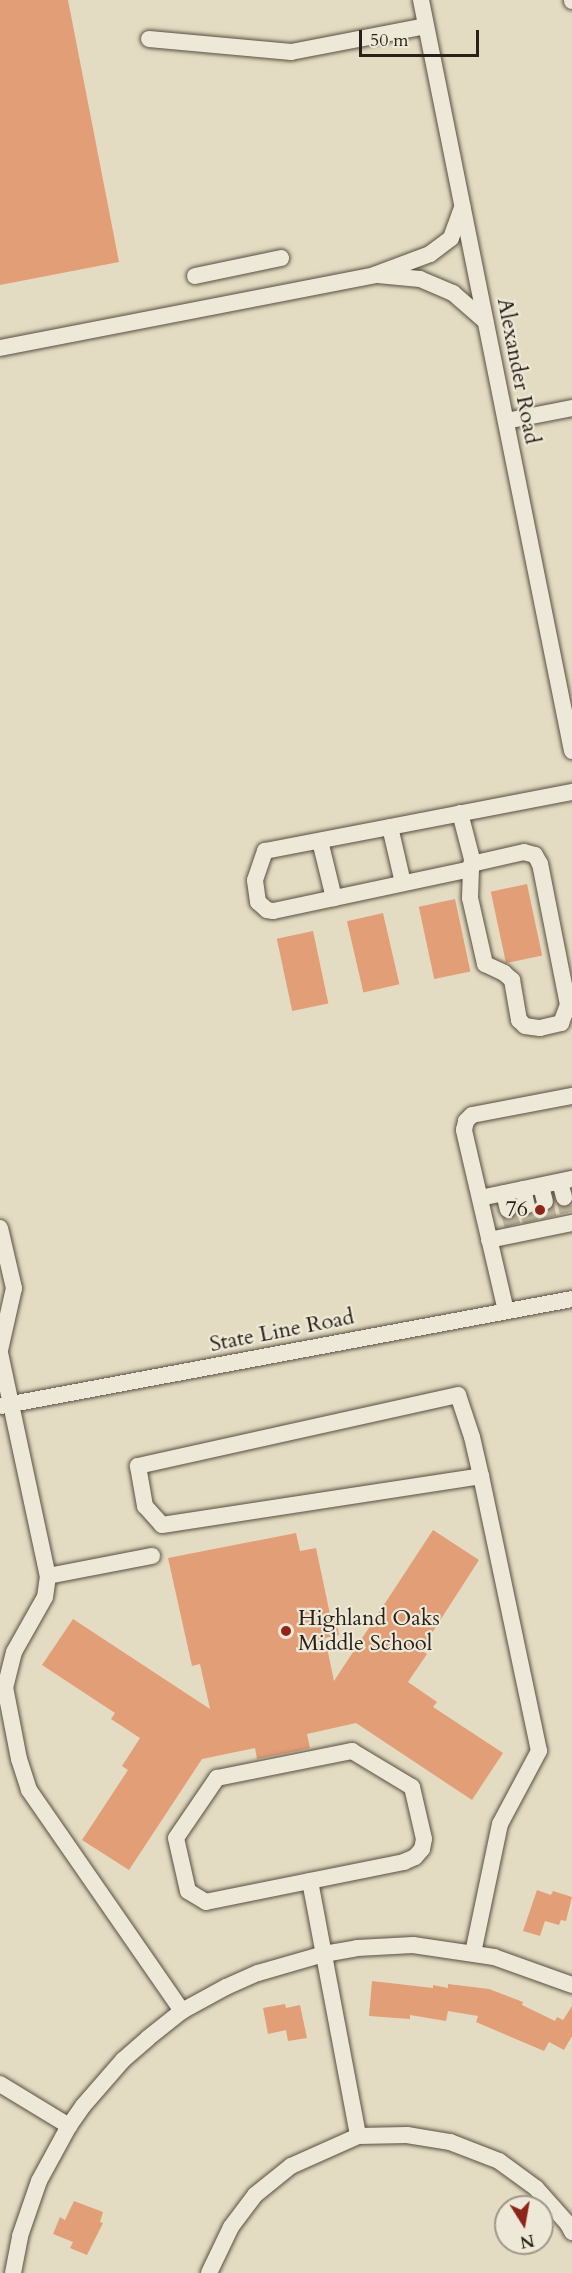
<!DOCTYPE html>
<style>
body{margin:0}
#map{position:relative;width:572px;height:2273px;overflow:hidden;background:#e4dcc2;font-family:Cardo,serif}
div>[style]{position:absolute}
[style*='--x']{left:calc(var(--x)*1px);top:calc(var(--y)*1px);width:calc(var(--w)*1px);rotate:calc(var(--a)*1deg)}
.building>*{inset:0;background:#e29e77;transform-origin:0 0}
.minor-tunnel>*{height:16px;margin-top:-8px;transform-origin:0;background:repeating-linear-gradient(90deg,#bfb6a0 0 16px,transparent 0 24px)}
.roads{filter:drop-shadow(0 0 2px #584f42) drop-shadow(0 0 2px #584f42)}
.minor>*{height:16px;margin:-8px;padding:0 8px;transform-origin:8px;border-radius:8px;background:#ede8d7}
.dots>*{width:16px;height:16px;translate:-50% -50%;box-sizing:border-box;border:3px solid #ede8d7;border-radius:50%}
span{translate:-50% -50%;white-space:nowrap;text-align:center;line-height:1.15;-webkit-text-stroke:4.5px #ede8d7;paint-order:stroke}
.street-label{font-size:22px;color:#292017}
.poi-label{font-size:22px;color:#292017}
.right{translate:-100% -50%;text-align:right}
.left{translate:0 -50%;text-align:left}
.north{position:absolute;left:494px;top:2195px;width:60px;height:60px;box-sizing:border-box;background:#ede8d7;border:2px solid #9f988a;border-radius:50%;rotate:169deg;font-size:16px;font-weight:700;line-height:24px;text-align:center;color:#292017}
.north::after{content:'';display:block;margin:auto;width:21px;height:27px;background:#8f2418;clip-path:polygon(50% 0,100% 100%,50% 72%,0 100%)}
.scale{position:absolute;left:359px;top:30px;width:120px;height:27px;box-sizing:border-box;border:3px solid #292017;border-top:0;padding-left:8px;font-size:18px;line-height:21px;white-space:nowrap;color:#292017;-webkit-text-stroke:4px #ede8d7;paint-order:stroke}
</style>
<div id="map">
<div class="building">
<div style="clip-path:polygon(0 0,68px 0,119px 262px,0 285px)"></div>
<div style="left:527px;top:884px;width:73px;height:37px;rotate:78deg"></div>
<div style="left:455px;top:899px;width:74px;height:37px;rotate:78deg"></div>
<div style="left:383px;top:913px;width:73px;height:37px;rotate:77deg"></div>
<div style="left:313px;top:931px;width:74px;height:37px;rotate:78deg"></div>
<div style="clip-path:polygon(433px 1530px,479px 1560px,421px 1650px,427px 1654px,408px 1682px,437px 1702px,433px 1707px,503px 1753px,472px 1800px,356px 1723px,307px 1734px,310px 1748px,297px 1751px,257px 1759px,255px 1748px,202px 1759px,129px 1870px,82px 1840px,128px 1770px,122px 1766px,140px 1738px,111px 1719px,115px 1713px,42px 1665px,73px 1619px,210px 1709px,200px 1664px,192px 1666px,168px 1558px,296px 1533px,300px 1551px,316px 1548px,331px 1619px,336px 1618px,339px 1635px,325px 1638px,334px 1681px)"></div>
<div style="clip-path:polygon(537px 1890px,551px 1895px,553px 1891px,572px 1897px,566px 1921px,561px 1920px,559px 1925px,545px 1921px,540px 1936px,523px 1931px)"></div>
<div style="clip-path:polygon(372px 1981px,433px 1988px,433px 1985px,448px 1988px,448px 1984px,489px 1989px,523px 2002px,522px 2005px,555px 2021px,557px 2017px,563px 2020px,572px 2006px,572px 2036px,564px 2050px,549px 2042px,544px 2051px,476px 2022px,478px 2016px,448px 2011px,446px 2021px,410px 2015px,410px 2019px,369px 2016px)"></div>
<div style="clip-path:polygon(285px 2004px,286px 2008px,300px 2005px,307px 2038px,288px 2041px,286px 2030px,268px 2034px,263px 2008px)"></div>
<div style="clip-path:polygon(74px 2201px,103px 2212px,100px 2222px,103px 2223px,87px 2255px,70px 2248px,73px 2242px,53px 2234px,60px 2217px,65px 2220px)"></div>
</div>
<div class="minor-tunnel">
<div style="--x:564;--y:1197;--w:18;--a:77"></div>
<div style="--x:545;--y:1202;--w:17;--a:77"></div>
<div style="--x:527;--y:1206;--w:17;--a:77"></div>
<div style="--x:508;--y:1210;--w:18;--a:74"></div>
</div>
<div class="roads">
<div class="minor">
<div style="--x:421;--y:0;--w:766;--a:78.63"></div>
<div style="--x:572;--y:0;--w:1;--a:90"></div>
<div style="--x:149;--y:39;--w:143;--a:5.2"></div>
<div style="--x:291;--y:52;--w:137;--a:-10.9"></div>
<div style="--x:378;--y:275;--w:42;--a:5.4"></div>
<div style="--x:420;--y:279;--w:36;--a:23"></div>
<div style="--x:453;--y:293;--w:43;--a:41.2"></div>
<div style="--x:195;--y:276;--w:88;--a:-11.8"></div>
<div style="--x:0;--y:348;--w:381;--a:-11"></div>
<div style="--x:374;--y:275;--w:60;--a:-20.6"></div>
<div style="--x:430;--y:254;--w:26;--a:-37"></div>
<div style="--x:451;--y:238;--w:33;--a:-70"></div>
<div style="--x:506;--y:421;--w:67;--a:-11.1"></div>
<div style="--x:460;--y:813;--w:48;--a:75.4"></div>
<div style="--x:472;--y:859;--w:10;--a:96"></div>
<div style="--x:471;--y:869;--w:29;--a:92"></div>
<div style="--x:470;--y:898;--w:68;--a:77.2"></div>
<div style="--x:485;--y:964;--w:21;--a:25"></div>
<div style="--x:504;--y:973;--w:11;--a:41"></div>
<div style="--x:512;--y:980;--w:41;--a:80.1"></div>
<div style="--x:519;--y:1020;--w:8;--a:45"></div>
<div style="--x:525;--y:1026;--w:15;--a:8"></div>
<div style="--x:540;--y:1028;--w:22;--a:-13"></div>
<div style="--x:561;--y:1023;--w:19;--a:-69"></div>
<div style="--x:568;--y:1005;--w:144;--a:-101.2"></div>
<div style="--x:540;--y:864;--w:10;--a:-119"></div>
<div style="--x:535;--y:855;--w:11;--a:-165"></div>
<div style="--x:524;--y:852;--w:54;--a:167.2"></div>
<div style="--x:390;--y:827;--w:57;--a:76.9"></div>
<div style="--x:320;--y:841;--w:59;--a:76.2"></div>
<div style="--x:471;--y:869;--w:202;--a:168"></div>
<div style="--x:273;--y:911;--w:6;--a:-171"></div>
<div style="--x:267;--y:910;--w:12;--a:-138"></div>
<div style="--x:258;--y:902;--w:22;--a:-98"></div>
<div style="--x:255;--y:880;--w:31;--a:-71"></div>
<div style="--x:265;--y:851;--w:313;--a:-10.9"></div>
<div style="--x:560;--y:1182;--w:16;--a:75"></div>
<div style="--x:541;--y:1186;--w:16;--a:76"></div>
<div style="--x:523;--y:1189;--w:17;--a:77"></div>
<div style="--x:504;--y:1193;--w:17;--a:77"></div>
<div style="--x:480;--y:1198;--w:94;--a:-11.7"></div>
<div style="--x:0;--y:1228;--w:62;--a:76.9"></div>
<div style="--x:14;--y:1288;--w:64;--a:102.7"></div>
<div style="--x:489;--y:1240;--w:85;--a:-11.6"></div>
<div style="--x:506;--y:1311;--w:186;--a:-103.1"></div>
<div style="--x:464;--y:1130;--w:9;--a:-77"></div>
<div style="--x:466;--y:1121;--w:8;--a:-45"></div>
<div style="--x:472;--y:1115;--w:102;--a:-10.8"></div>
<div style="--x:0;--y:1353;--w:228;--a:77.9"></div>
<div style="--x:48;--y:1576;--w:21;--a:98"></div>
<div style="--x:45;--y:1597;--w:63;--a:119.4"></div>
<div style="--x:14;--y:1652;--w:36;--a:104"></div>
<div style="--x:5;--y:1687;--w:73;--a:79"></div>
<div style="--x:19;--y:1759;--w:33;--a:72"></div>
<div style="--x:29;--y:1790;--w:269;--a:55.3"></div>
<div style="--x:1;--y:1406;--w:581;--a:-10.61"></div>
<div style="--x:48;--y:1576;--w:106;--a:-10.9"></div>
<div style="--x:352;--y:1751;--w:70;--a:31"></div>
<div style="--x:412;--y:1787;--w:53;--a:77"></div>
<div style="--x:424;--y:1839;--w:10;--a:101"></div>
<div style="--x:422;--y:1849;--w:11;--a:131"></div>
<div style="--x:415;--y:1857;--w:12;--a:156"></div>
<div style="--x:404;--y:1862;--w:202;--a:168.6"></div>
<div style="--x:206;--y:1902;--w:21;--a:-149"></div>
<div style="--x:188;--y:1891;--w:54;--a:-102.8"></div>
<div style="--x:176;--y:1838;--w:73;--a:-55.7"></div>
<div style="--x:217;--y:1778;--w:138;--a:-11.3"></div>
<div style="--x:310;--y:1881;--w:259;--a:79.3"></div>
<div style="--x:473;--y:1953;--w:132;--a:-78.2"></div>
<div style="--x:500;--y:1824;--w:83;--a:-61.9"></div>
<div style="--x:539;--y:1751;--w:281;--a:-101.9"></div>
<div style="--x:481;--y:1476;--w:40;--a:-103"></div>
<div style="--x:472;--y:1437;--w:44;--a:-108.4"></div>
<div style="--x:458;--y:1395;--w:328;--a:167.5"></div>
<div style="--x:138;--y:1466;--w:41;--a:80.1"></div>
<div style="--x:145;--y:1506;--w:25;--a:48"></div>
<div style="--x:162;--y:1525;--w:323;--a:-8.7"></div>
<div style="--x:0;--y:2084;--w:81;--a:31.3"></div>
<div style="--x:13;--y:2273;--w:38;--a:-79"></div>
<div style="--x:20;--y:2236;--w:58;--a:-70.9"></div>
<div style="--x:39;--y:2181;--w:63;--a:-61.4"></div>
<div style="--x:69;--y:2126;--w:24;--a:-55"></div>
<div style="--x:83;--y:2106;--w:61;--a:-49"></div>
<div style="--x:123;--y:2060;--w:33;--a:-41"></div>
<div style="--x:148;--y:2038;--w:43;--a:-38.5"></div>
<div style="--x:182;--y:2011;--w:50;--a:-28.6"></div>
<div style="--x:226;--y:1987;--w:35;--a:-24"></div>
<div style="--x:258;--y:1973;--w:69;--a:-16.1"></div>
<div style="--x:324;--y:1954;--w:34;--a:-10"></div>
<div style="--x:357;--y:1948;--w:56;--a:-3.1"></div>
<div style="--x:413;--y:1945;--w:82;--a:8.4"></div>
<div style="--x:494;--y:1957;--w:83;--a:19.7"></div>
<div style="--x:209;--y:2273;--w:51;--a:-64.4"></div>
<div style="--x:231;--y:2227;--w:40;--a:-53"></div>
<div style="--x:255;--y:2195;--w:46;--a:-38.9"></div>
<div style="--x:291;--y:2166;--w:73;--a:-24.1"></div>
<div style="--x:358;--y:2136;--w:49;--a:-1.2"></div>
<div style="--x:407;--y:2135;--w:44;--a:9.2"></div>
<div style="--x:450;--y:2142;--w:53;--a:21.2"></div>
<div style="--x:499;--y:2161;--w:46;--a:36.1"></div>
<div style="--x:536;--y:2188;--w:48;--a:48.4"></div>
<div style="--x:568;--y:2224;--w:9;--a:63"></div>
</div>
</div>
<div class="dots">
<div style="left:540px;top:1210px;background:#8f2418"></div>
<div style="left:286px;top:1631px;background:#8f2418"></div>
</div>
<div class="street-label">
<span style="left:518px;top:371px;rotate:79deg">Alexander Road</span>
<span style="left:282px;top:1331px;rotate:-11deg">State Line Road</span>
</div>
<div class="poi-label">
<span class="right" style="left:528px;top:1210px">76</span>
<span class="left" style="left:298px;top:1631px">Highland Oaks<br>Middle School</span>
</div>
<div class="north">N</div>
<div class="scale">50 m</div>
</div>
